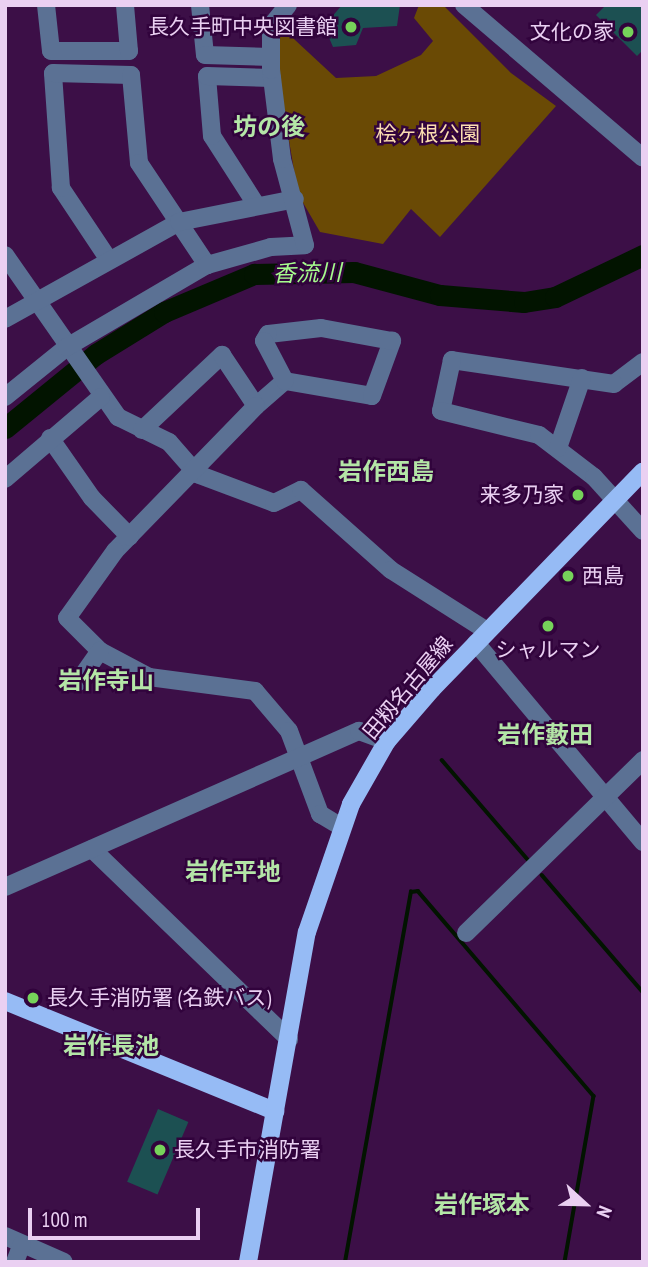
<!DOCTYPE html>
<meta charset="utf-8">
<style>
body{margin:0}
#map{position:relative;width:648px;height:1267px;overflow:hidden;background:#3c0f47;font-family:"PT Sans Narrow","Noto Sans JP",sans-serif}
div>[style]{position:absolute}
[style*='--x']{left:calc(var(--x)*1px);top:calc(var(--y)*1px);width:calc(var(--w)*1px);rotate:calc(var(--a)*1deg)}
.green>*{inset:0;background:#6a4a05}
.stream>*{height:3.5px;margin:-1.75px;padding:0 1.75px;transform-origin:1.75px;border-radius:1.75px;background:#021400}
.river>*{height:21px;margin:-10.5px;padding:0 10.5px;transform-origin:10.5px;border-radius:10.5px;background:#021400}
.building>*{inset:0;background:#1c5052;transform-origin:0 0}
.minor>*{height:18px;margin:-9px;padding:0 9px;transform-origin:9px;border-radius:9px;background:#5b7194}
.major>*{height:18px;margin:-9px;padding:0 9px;transform-origin:9px;border-radius:9px;background:#96bbf5}
.dots>*{width:19px;height:19px;translate:-50% -50%;box-sizing:border-box;border:4px solid #31033c;border-radius:50%}
span{translate:-50% -50%;white-space:nowrap;text-align:center;line-height:1.15;-webkit-text-stroke:5px #31033c;paint-order:stroke}
.poi-label{font-size:21px;color:#ead0f2}
.right{translate:-100% -50%;text-align:right}
.left{translate:0 -50%;text-align:left}
.park-label{font-size:21px;color:#faddb0}
.street-label{font-size:21px;color:#ead0f2}
.water-label{font-size:23px;color:#a6fc8d;font-style:italic}
.quarter-label{font-size:24px;color:#b4e6a7;font-weight:700}
.frame{position:absolute;inset:0;border:7px solid #ead0f2;pointer-events:none}
.north{position:absolute;left:550px;top:1169px;width:70px;height:70px;-webkit-text-stroke:5px #31033c;paint-order:stroke;rotate:112deg;font-size:19px;font-weight:700;line-height:28px;text-align:center;color:#ead0f2}
.north::after{content:'';display:block;margin:auto;width:24px;height:32px;background:#ead0f2;clip-path:polygon(50% 0,100% 100%,50% 72%,0 100%)}
.scale{position:absolute;left:28px;top:1208px;width:172px;height:32px;box-sizing:border-box;border:4px solid #ead0f2;border-top:0;padding-left:9px;font-size:21px;line-height:24px;white-space:nowrap;color:#ead0f2;-webkit-text-stroke:5px #31033c;paint-order:stroke}
</style>
<div id="map">
<div class="green">
<div style="clip-path:polygon(419px 5px,443px 5px,511px 73px,556px 106px,440px 237px,411px 209px,383px 244px,320px 232px,298px 194px,272px 39px,281px 27px,336px 78px,376px 76px,421px 55px,433px 41px,414px 18px)"></div>
</div>
<div class="stream">
<div style="--x:442;--y:760;--w:135;--a:49.2"></div>
<div style="--x:542;--y:875;--w:155;--a:49.2"></div>
<div style="--x:345;--y:1262;--w:376;--a:-79.9"></div>
<div style="--x:411;--y:892;--w:7;--a:-8"></div>
<div style="--x:418;--y:891;--w:270;--a:49.4"></div>
<div style="--x:594;--y:1096;--w:169;--a:99.9"></div>
</div>
<div class="river">
<div style="--x:5;--y:428;--w:117;--a:-39.1"></div>
<div style="--x:96;--y:354;--w:80;--a:-31.7"></div>
<div style="--x:164;--y:312;--w:98;--a:-22.9"></div>
<div style="--x:254;--y:274;--w:100;--a:-1.1"></div>
<div style="--x:354;--y:272;--w:89;--a:15"></div>
<div style="--x:440;--y:295;--w:84;--a:4.8"></div>
<div style="--x:524;--y:302;--w:31;--a:-9"></div>
<div style="--x:555;--y:297;--w:98;--a:-25.5"></div>
</div>
<div class="building">
<div style="clip-path:polygon(342px 5px,400px 5px,397px 26px,363px 28px,356px 45px,333px 47px,324px 26px)"></div>
<div style="clip-path:polygon(606px 5px,643px 5px,643px 50px,637px 56px,596px 15px)"></div>
<div style="left:158px;top:1109px;width:33px;height:79px;rotate:23deg"></div>
</div>
<div class="minor">
<div style="--x:46;--y:5;--w:46;--a:83.8"></div>
<div style="--x:51;--y:51;--w:78;--a:0"></div>
<div style="--x:129;--y:51;--w:46;--a:-95"></div>
<div style="--x:200;--y:5;--w:50;--a:84.3"></div>
<div style="--x:205;--y:55;--w:66;--a:1.7"></div>
<div style="--x:464;--y:5;--w:235;--a:40.5"></div>
<div style="--x:257;--y:206;--w:83;--a:-122.7"></div>
<div style="--x:212;--y:136;--w:60;--a:-94.8"></div>
<div style="--x:207;--y:76;--w:65;--a:1.8"></div>
<div style="--x:5;--y:255;--w:198;--a:55.1"></div>
<div style="--x:118;--y:417;--w:57;--a:26.1"></div>
<div style="--x:169;--y:442;--w:43;--a:48.8"></div>
<div style="--x:197;--y:474;--w:82;--a:20.6"></div>
<div style="--x:274;--y:503;--w:30;--a:-26"></div>
<div style="--x:301;--y:490;--w:120;--a:41.6"></div>
<div style="--x:391;--y:570;--w:114;--a:32.4"></div>
<div style="--x:109;--y:260;--w:87;--a:-123.7"></div>
<div style="--x:61;--y:188;--w:115;--a:-94"></div>
<div style="--x:53;--y:73;--w:78;--a:1.5"></div>
<div style="--x:131;--y:75;--w:88;--a:84.8"></div>
<div style="--x:139;--y:163;--w:123;--a:56.3"></div>
<div style="--x:5;--y:319;--w:199;--a:-29.1"></div>
<div style="--x:179;--y:222;--w:118;--a:-11.2"></div>
<div style="--x:643;--y:362;--w:36;--a:143"></div>
<div style="--x:614;--y:384;--w:164;--a:-171.6"></div>
<div style="--x:452;--y:360;--w:52;--a:102.2"></div>
<div style="--x:441;--y:411;--w:101;--a:13.8"></div>
<div style="--x:539;--y:435;--w:69;--a:37.4"></div>
<div style="--x:594;--y:477;--w:73;--a:47.8"></div>
<div style="--x:5;--y:397;--w:80;--a:-38.9"></div>
<div style="--x:67;--y:347;--w:162;--a:-30.4"></div>
<div style="--x:207;--y:265;--w:66;--a:-15.7"></div>
<div style="--x:271;--y:247;--w:34;--a:-3"></div>
<div style="--x:305;--y:245;--w:89;--a:-105"></div>
<div style="--x:282;--y:159;--w:90;--a:-97"></div>
<div style="--x:271;--y:70;--w:44;--a:-90"></div>
<div style="--x:271;--y:26;--w:27;--a:-51"></div>
<div style="--x:256;--y:406;--w:38;--a:-41"></div>
<div style="--x:285;--y:381;--w:88;--a:9.8"></div>
<div style="--x:372;--y:396;--w:59;--a:-70"></div>
<div style="--x:392;--y:341;--w:72;--a:-169.6"></div>
<div style="--x:321;--y:328;--w:53;--a:173.5"></div>
<div style="--x:268;--y:334;--w:8;--a:120"></div>
<div style="--x:264;--y:341;--w:45;--a:62.3"></div>
<div style="--x:142;--y:430;--w:110;--a:-43.2"></div>
<div style="--x:222;--y:355;--w:61;--a:56.3"></div>
<div style="--x:256;--y:406;--w:202;--a:134.2"></div>
<div style="--x:115;--y:551;--w:82;--a:125.6"></div>
<div style="--x:67;--y:618;--w:47;--a:45"></div>
<div style="--x:100;--y:651;--w:55;--a:28"></div>
<div style="--x:149;--y:677;--w:107;--a:7.5"></div>
<div style="--x:255;--y:691;--w:52;--a:49.6"></div>
<div style="--x:289;--y:731;--w:89;--a:69.5"></div>
<div style="--x:320;--y:814;--w:23;--a:31"></div>
<div style="--x:50;--y:438;--w:73;--a:55"></div>
<div style="--x:92;--y:498;--w:54;--a:45.7"></div>
<div style="--x:558;--y:448;--w:74;--a:-71.1"></div>
<div style="--x:5;--y:479;--w:126;--a:-40.5"></div>
<div style="--x:476;--y:643;--w:260;--a:50"></div>
<div style="--x:78;--y:682;--w:38;--a:-55"></div>
<div style="--x:92;--y:849;--w:274;--a:44"></div>
<div style="--x:5;--y:887;--w:387;--a:-23.8"></div>
<div style="--x:359;--y:731;--w:30;--a:20"></div>
<div style="--x:466;--y:933;--w:248;--a:-44.3"></div>
<div style="--x:5;--y:1236;--w:64;--a:23.8"></div>
<div style="--x:15;--y:1262;--w:19;--a:-69"></div>
</div>
<div class="major">
<div style="--x:5;--y:1001;--w:292;--a:22.2"></div>
<div style="--x:248;--y:1262;--w:335;--a:-79.9"></div>
<div style="--x:307;--y:932;--w:135;--a:-71"></div>
<div style="--x:351;--y:804;--w:73;--a:-60.3"></div>
<div style="--x:387;--y:741;--w:69;--a:-49.1"></div>
<div style="--x:432;--y:689;--w:303;--a:-45.9"></div>
</div>
<div class="dots">
<div style="left:351px;top:27px;background:#76d25a"></div>
<div style="left:628px;top:32px;background:#76d25a"></div>
<div style="left:578px;top:495px;background:#76d25a"></div>
<div style="left:568px;top:576px;background:#76d25a"></div>
<div style="left:548px;top:626px;background:#76d25a"></div>
<div style="left:33px;top:998px;background:#76d25a"></div>
<div style="left:160px;top:1150px;background:#76d25a"></div>
</div>
<div class="poi-label">
<span class="right" style="left:337px;top:27px">長久手町中央図書館</span>
<span class="right" style="left:614px;top:32px">文化の家</span>
<span class="right" style="left:564px;top:495px">来多乃家</span>
<span class="left" style="left:582px;top:576px">西島</span>
<span style="left:548px;top:650px">シャルマン</span>
<span class="left" style="left:47px;top:998px">長久手消防署 (名鉄バス)</span>
<span class="left" style="left:174px;top:1150px">長久手市消防署</span>
</div>
<div class="park-label">
<span style="left:428px;top:134px">桧ヶ根公園</span>
</div>
<div class="street-label">
<span style="left:408px;top:688px;rotate:-50deg">田籾名古屋線</span>
</div>
<div class="water-label">
<span style="left:307px;top:273px;rotate:-1deg">香流川</span>
</div>
<div class="quarter-label">
<span style="left:269px;top:127px">坊の後</span>
<span style="left:386px;top:472px">岩作西島</span>
<span style="left:106px;top:681px">岩作寺山</span>
<span style="left:545px;top:735px">岩作藪田</span>
<span style="left:233px;top:872px">岩作平地</span>
<span style="left:111px;top:1046px">岩作長池</span>
<span style="left:482px;top:1205px">岩作塚本</span>
</div>
<div class="frame"></div>
<div class="north">N</div>
<div class="scale">100 m</div>
</div>
